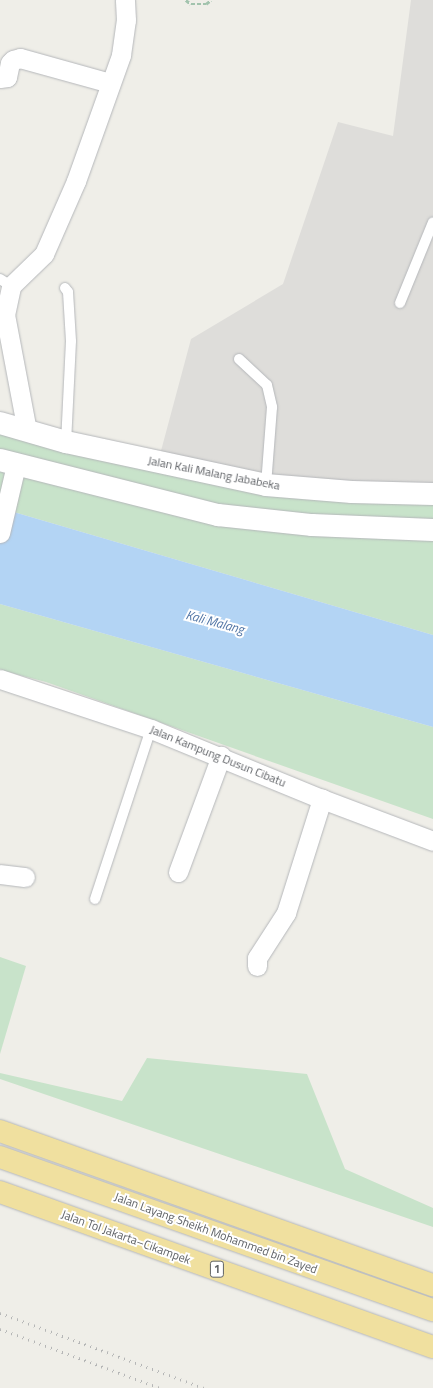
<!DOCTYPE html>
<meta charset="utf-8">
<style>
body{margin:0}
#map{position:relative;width:433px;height:1388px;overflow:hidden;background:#efeee8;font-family:"Titillium Web",sans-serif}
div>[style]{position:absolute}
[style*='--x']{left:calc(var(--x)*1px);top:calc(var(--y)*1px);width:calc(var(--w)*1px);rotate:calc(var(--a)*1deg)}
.industrial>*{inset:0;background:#deddda}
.green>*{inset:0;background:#c8e3ca}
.water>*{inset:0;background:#b3d4f4}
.path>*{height:2.5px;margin-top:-1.25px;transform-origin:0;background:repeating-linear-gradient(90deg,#a2c3ad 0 4px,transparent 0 6px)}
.roads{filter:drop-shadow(0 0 1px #b5b7ba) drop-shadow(0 0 1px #b5b7ba)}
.service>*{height:10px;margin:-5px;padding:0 5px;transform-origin:5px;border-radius:5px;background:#fff}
.minor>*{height:19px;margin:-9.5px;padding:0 9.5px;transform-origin:9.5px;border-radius:9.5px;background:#fff}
.secondary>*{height:22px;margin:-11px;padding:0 11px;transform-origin:11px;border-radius:11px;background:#fff}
.motorway>*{height:22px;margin:-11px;padding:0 11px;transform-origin:11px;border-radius:11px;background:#f0e09f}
.rail>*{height:3px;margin-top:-1.5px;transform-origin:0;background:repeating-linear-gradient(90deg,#b5b6b6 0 1px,transparent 0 6px)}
span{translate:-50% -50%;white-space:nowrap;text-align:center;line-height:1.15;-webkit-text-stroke:4px #fff;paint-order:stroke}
.shield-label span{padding:1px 3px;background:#fff;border:1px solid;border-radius:3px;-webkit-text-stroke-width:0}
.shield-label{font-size:11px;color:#5f6266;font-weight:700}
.street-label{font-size:12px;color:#5f6266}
.water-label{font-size:13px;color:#5175a5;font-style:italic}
</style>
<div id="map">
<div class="industrial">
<div style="clip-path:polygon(411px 0,433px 0,433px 493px,158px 462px,191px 339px,283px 284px,338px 122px,393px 136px)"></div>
</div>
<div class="green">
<div style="clip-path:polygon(0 423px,266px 485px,433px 493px,433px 635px,0 508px)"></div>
<div style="clip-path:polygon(0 604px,433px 727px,433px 819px,46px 682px,0 670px)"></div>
<div style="clip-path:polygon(0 957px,26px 966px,0 1054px)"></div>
<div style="clip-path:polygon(147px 1058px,307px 1074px,345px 1169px,433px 1208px,433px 1227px,0 1079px,0 1073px,122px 1101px)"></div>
</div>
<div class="water">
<div style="clip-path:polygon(0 508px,433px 635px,433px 727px,0 604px)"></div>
</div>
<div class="path">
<div style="--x:186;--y:0;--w:6;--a:39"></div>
<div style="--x:191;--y:4;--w:15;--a:0"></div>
<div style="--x:206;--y:4;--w:6;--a:-39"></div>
</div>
<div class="roads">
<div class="service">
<div style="--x:0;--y:279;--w:13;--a:32"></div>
<div style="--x:65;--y:288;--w:5;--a:53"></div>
<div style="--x:68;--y:292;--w:49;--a:86.5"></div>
<div style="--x:71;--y:341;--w:101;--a:92.8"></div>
<div style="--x:400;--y:303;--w:87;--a:-67.8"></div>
<div style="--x:239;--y:359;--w:38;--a:43"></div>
<div style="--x:267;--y:385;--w:23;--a:77"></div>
<div style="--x:272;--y:407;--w:78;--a:94.4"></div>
<div style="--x:95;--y:899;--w:179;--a:-71.8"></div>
</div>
<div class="minor">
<div style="--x:0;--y:78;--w:7;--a:-8"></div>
<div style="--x:7;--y:77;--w:14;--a:-78"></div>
<div style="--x:10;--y:63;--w:4;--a:-45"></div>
<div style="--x:13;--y:60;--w:7;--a:-16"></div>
<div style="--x:20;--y:58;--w:93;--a:15.5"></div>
<div style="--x:27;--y:431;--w:118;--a:-100.7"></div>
<div style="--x:5;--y:315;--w:30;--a:-78"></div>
<div style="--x:11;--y:286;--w:46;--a:-44.1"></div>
<div style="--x:44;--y:254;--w:80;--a:-66.3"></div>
<div style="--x:76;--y:181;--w:134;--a:-70.3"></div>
<div style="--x:121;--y:55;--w:35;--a:-82"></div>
<div style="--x:126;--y:20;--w:20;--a:-93"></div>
<div style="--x:0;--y:533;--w:70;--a:-76.8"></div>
<div style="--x:0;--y:679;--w:159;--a:18.3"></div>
<div style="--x:151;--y:729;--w:185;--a:22.3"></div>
<div style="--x:322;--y:799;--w:119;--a:20.7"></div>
<div style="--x:178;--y:872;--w:124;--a:-69.7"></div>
<div style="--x:0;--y:874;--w:25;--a:7"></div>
<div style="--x:257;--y:966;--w:8;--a:-90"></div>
<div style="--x:257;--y:958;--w:54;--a:-57.2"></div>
<div style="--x:286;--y:913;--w:120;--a:-72.5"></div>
</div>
<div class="secondary">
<div style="--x:0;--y:423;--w:69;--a:16.1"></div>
<div style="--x:66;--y:442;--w:205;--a:12.1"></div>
<div style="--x:266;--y:485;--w:86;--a:4.7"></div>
<div style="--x:352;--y:492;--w:81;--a:1.4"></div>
<div style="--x:0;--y:460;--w:225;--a:14.2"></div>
<div style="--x:218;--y:515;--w:95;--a:6.1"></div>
<div style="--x:312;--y:525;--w:121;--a:2.4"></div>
</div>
<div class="motorway">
<div style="--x:0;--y:1131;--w:460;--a:19.6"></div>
<div style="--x:0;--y:1157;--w:459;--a:19.5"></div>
<div style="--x:0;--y:1192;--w:460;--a:19.7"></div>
</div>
</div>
<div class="rail">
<div style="--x:0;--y:1313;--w:217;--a:20.2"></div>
<div style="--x:0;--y:1329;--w:171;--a:20.2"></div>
</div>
<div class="shield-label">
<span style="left:217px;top:1269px">1</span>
</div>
<div class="street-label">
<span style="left:214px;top:473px;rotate:11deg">Jalan Kali Malang Jababeka</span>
<span style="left:218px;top:756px;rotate:22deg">Jalan Kampung Dusun Cibatu</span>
<span style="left:216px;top:1233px;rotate:20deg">Jalan Layang Sheikh Mohammed bin Zayed</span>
<span style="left:126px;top:1237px;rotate:20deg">Jalan Tol Jakarta–Cikampek</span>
</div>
<div class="water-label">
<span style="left:215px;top:622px;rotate:15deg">Kali Malang</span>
</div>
</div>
